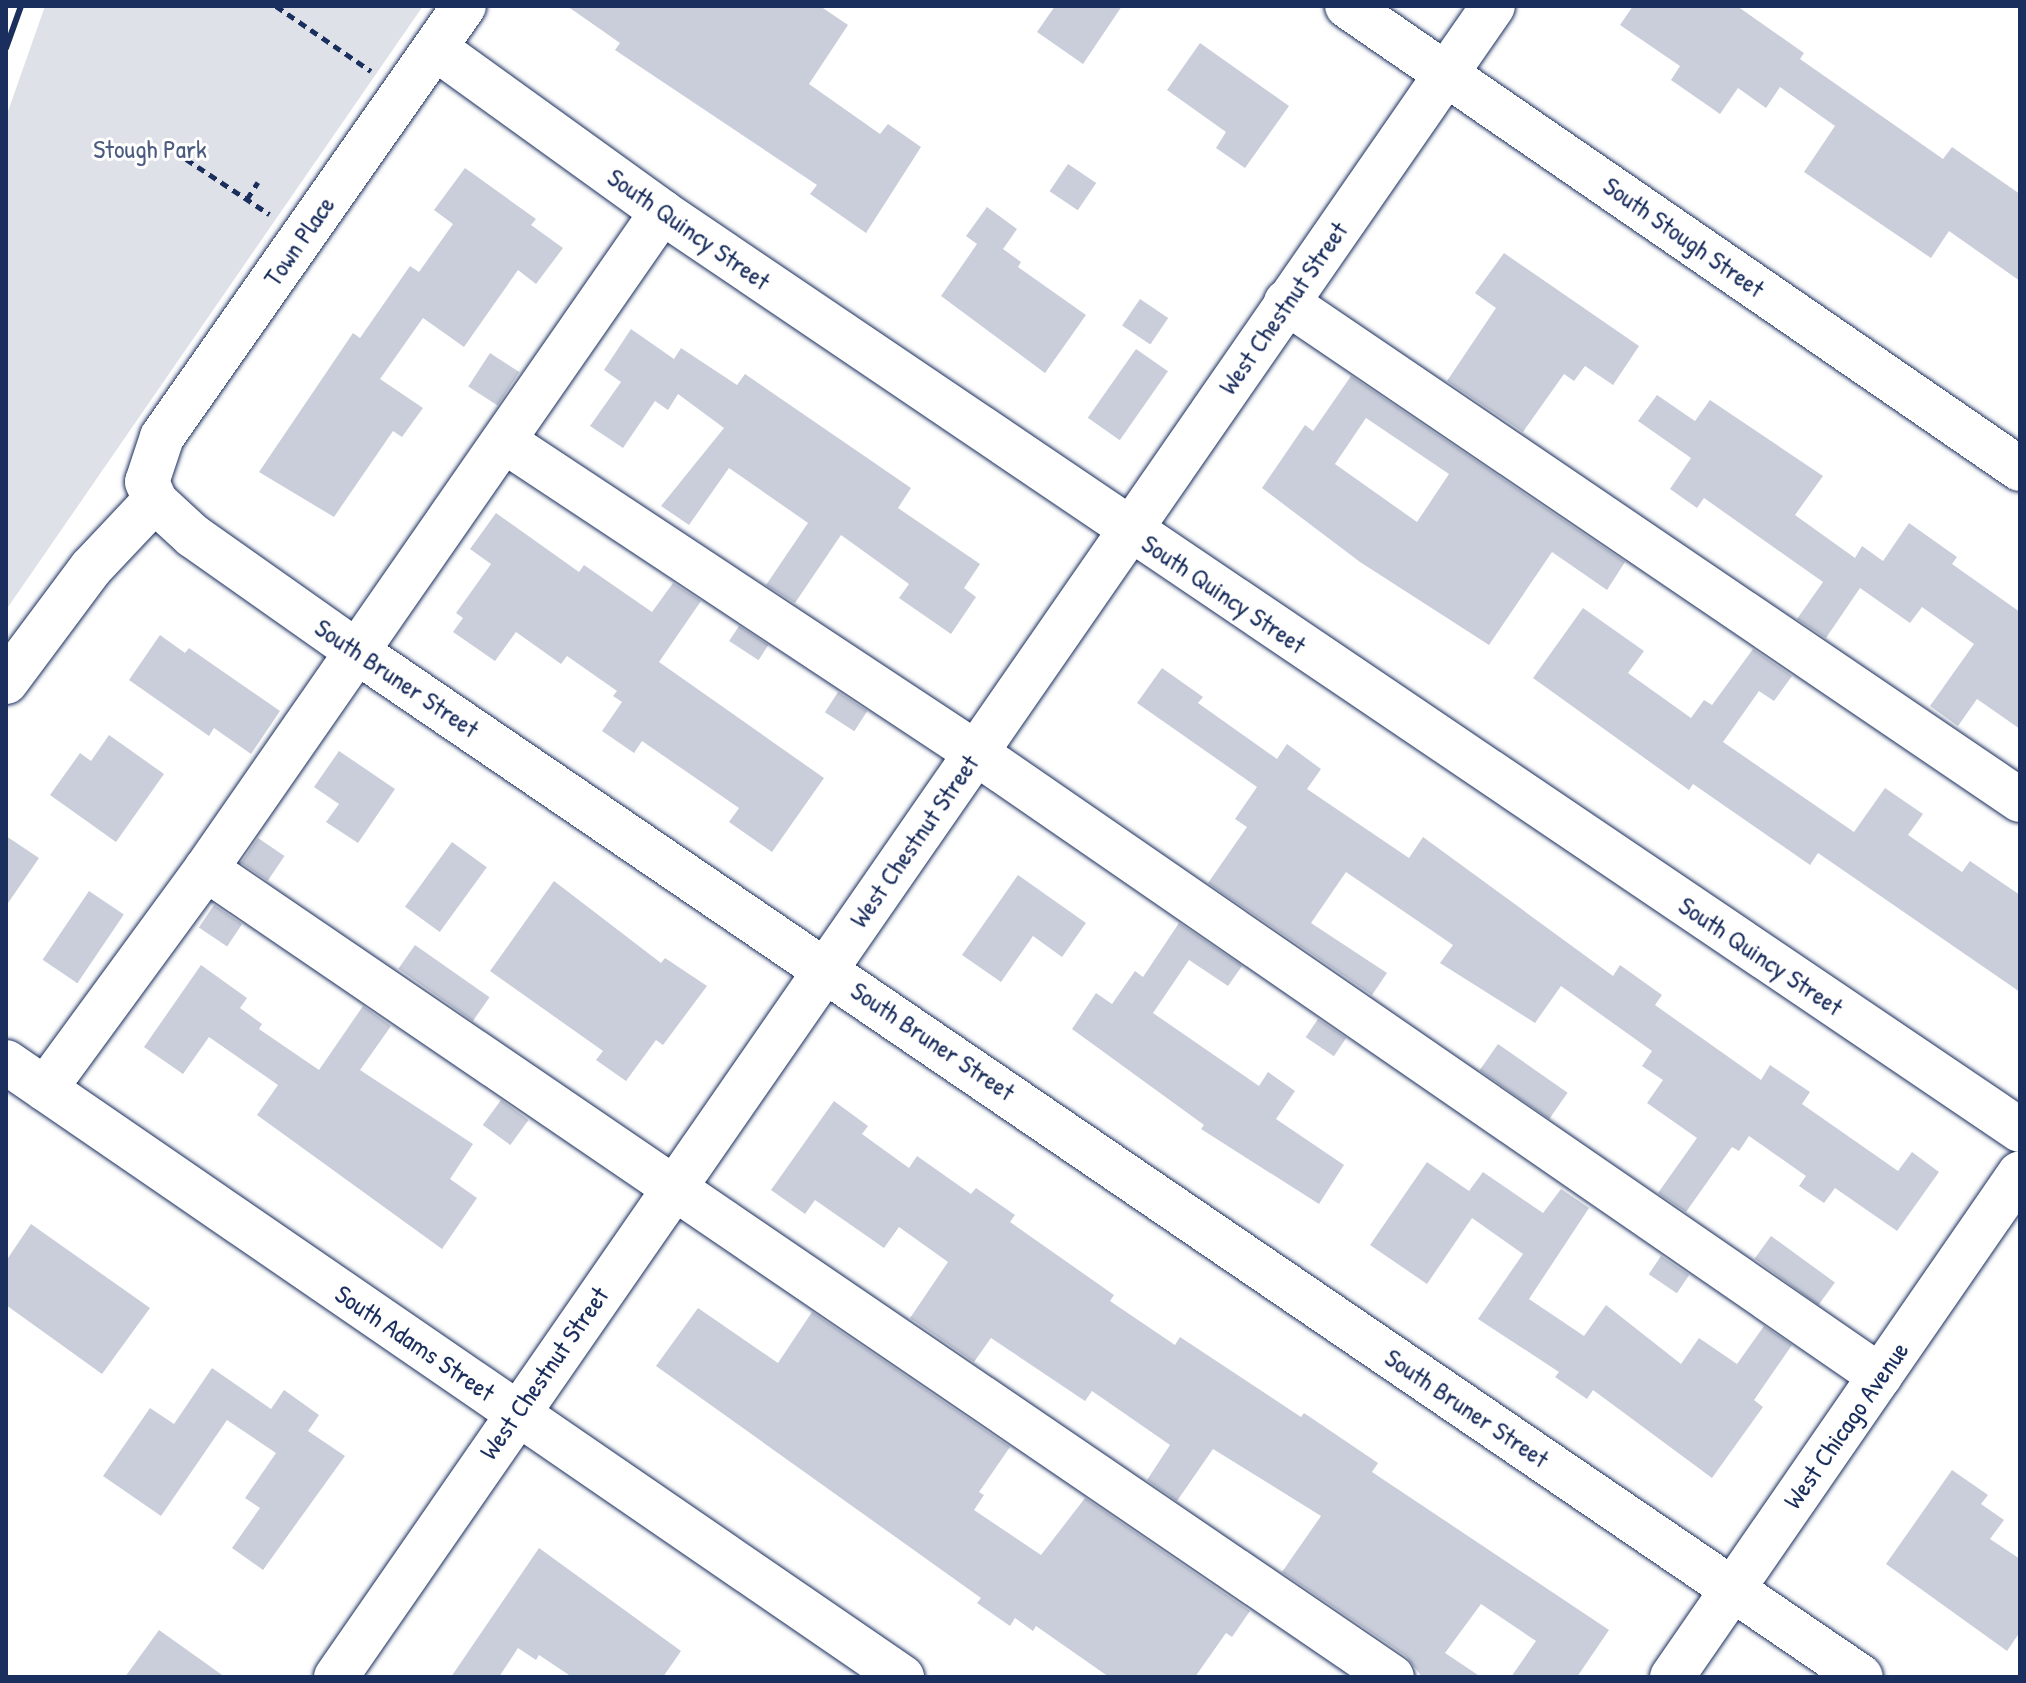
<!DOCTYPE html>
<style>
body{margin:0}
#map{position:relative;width:2026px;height:1683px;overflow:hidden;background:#fff;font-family:"Patrick Hand",sans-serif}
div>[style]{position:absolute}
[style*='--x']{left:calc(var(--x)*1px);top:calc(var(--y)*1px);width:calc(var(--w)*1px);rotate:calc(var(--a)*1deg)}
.green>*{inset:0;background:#dee1e7}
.building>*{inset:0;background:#caceda;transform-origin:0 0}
.path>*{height:5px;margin-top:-2.5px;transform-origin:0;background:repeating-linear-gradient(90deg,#1b2f5e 0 8px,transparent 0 14px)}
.roads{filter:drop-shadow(0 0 2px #1b2f5e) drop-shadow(0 0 2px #1b2f5e)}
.minor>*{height:44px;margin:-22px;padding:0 22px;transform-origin:22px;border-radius:22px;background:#fff}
.major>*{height:44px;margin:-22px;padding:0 22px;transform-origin:22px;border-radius:22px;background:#fff}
.rail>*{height:6px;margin:-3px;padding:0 3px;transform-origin:3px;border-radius:3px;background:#1b2f5e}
span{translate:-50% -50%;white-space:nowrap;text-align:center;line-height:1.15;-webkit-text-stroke:6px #fff;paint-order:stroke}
.park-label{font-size:26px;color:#4c5c80}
.street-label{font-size:26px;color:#1b2f5e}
.frame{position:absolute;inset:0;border:8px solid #1b2f5e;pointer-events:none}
</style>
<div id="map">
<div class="green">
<div style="clip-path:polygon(45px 6px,423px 6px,6px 610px,6px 117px)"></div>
</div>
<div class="building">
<div style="clip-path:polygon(567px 6px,820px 6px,848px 25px,809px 84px,880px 134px,888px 124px,921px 147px,866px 233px,810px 194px,817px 185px,615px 50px,620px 43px)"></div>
<div style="clip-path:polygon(1055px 6px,1122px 6px,1083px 64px,1037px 32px)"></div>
<div style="clip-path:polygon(1633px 6px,1737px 6px,1804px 53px,1800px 59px,1943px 159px,1952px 147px,2020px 194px,2020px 281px,1949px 231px,1931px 258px,1804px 172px,1835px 126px,1780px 87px,1766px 108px,1738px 88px,1720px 114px,1671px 80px,1680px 66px,1620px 25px)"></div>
<div style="clip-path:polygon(1200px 43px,1289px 106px,1245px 168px,1216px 148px,1226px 132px,1167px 90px)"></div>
<div style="left:1068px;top:164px;width:34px;height:33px;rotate:34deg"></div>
<div style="clip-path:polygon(465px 168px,536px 219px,531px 225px,563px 248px,536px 284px,518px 270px,464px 347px,423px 318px,380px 379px,423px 408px,402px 437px,393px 431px,334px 517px,259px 472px,353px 333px,360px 338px,410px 266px,419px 272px,453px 224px,434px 210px)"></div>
<div style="clip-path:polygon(987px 207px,1017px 229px,1003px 249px,1021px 262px,1018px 267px,1086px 315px,1045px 373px,941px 296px,977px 244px,966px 236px)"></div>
<div style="clip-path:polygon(1504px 253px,1639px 346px,1613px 385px,1585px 366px,1574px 381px,1564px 374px,1523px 432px,1447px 381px,1496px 308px,1475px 293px)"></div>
<div style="left:1140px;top:299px;width:34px;height:32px;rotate:34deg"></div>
<div style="clip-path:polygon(631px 329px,674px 359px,681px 348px,737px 385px,745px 374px,911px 488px,898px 508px,980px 564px,964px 588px,976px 597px,951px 634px,899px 598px,909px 584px,841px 535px,795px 603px,766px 585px,808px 523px,729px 468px,689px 525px,661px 506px,724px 428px,678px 394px,668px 410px,655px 401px,623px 448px,590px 426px,621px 382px,604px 370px)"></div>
<div style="left:1136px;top:349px;width:39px;height:84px;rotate:35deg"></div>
<div style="left:490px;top:353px;width:35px;height:40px;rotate:33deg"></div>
<div style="clip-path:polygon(evenodd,1351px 376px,1625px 562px,1607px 590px,1552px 552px,1489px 645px,1360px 562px,1262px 488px,1305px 425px,1313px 431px,1351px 376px,1366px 418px,1449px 474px,1417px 522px,1335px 464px,1366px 418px)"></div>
<div style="clip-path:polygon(1657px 395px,1695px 421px,1710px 400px,1823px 476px,1795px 515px,1855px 558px,1862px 546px,1883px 561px,1909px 523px,1957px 557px,1952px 564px,2020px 612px,2020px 729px,1977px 699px,1958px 726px,1930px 706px,1974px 644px,1922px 607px,1910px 623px,1860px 588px,1826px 638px,1797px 619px,1823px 582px,1704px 498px,1697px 508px,1670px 489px,1691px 458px,1638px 421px)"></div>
<div style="clip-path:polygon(496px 513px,579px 572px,584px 565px,652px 612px,673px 583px,701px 601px,659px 662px,824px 778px,772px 852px,729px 822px,739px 808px,642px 741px,634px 753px,602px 731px,622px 702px,613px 696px,617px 691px,567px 656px,561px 664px,516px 632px,495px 661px,453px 632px,463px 618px,456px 613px,491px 564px,470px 549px)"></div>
<div style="clip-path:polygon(1583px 608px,1644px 651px,1628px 673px,1691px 718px,1704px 700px,1712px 705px,1753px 649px,1792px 676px,1774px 701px,1759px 691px,1723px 742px,1854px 832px,1885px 788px,1923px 814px,1908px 835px,1962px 872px,1970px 861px,2020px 895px,2020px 992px,1818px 853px,1810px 865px,1693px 784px,1689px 790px,1533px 678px)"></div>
<div style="left:739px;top:626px;width:35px;height:18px;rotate:33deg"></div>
<div style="clip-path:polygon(160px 635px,185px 653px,189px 648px,280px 711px,251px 754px,214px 728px,209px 736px,129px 680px)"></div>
<div style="clip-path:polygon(1162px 668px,1203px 697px,1198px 703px,1277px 759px,1287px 744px,1321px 769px,1307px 789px,1409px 858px,1423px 837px,1613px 976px,1620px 965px,1662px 995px,1655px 1005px,1761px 1080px,1770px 1065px,1810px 1092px,1802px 1104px,1898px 1171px,1912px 1152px,1939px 1172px,1897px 1231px,1835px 1188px,1824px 1203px,1799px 1186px,1806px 1176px,1749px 1136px,1739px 1151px,1732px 1147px,1686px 1212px,1658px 1193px,1697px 1138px,1647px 1103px,1663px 1080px,1642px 1066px,1652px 1051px,1561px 986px,1535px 1023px,1440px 963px,1453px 945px,1346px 872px,1311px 923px,1387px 973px,1372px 995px,1208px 883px,1247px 827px,1235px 819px,1257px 787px,1137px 703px)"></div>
<div style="left:838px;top:692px;width:35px;height:24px;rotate:33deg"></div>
<div style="clip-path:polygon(109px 735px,164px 774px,116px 842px,50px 795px,80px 753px,91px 761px)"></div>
<div style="clip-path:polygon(339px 751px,395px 789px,358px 843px,326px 822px,339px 804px,314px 787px)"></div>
<div style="clip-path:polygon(6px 836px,39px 858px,6px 906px)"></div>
<div style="left:258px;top:838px;width:32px;height:30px;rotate:34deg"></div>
<div style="left:452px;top:842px;width:43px;height:80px;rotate:36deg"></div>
<div style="clip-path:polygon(1018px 875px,1086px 923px,1062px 957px,1033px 936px,1001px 982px,962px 955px)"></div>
<div style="clip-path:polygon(554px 881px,661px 963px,665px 958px,707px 986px,663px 1045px,656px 1040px,626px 1081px,596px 1060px,603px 1051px,490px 971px)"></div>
<div style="left:89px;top:891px;width:42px;height:83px;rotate:34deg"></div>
<div style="left:214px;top:905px;width:34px;height:27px;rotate:34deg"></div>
<div style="clip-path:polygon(1179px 923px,1242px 966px,1228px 986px,1189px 960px,1153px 1013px,1259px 1086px,1268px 1072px,1295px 1091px,1276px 1119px,1344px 1165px,1319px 1204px,1201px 1129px,1204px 1125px,1072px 1029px,1096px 993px,1112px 1004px,1135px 971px,1143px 977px)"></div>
<div style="left:415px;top:945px;width:91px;height:29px;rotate:35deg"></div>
<div style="clip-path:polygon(201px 965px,247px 998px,240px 1008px,262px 1024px,259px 1029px,319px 1070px,363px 1006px,391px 1026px,360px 1070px,473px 1144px,450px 1179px,477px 1198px,442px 1249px,257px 1115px,278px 1085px,209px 1037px,183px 1074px,144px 1047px)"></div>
<div style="left:1318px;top:1019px;width:34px;height:22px;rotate:34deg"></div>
<div style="left:1498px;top:1044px;width:85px;height:32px;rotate:35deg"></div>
<div style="left:501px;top:1100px;width:34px;height:31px;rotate:36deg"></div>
<div style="clip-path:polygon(834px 1101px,868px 1126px,862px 1134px,909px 1168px,917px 1156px,971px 1194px,976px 1188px,1015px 1215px,1010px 1222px,1114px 1295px,1110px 1301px,1175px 1345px,1180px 1337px,1301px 1417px,1304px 1413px,1378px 1463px,1372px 1472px,1609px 1630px,1577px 1677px,1511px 1677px,1536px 1641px,1481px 1604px,1445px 1653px,1481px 1677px,1422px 1677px,1406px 1656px,1282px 1572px,1321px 1516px,1213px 1449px,1177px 1501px,1147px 1480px,1170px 1445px,1092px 1391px,1085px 1401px,991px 1338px,974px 1362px,910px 1318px,948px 1262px,899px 1227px,884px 1248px,815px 1200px,805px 1214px,771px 1190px)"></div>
<div style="clip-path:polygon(1427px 1162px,1469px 1191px,1483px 1172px,1543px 1213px,1561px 1189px,1589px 1208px,1529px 1299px,1584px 1336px,1606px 1305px,1681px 1364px,1699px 1338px,1737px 1364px,1764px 1326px,1792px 1345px,1754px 1400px,1763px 1407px,1712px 1478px,1593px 1390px,1587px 1399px,1555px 1377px,1559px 1372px,1478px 1319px,1523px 1254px,1472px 1218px,1427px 1284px,1370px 1245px)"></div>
<div style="clip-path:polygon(31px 1224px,150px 1308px,102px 1374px,6px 1305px,6px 1261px)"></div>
<div style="left:1771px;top:1236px;width:79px;height:28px;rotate:36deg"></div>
<div style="left:1661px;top:1256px;width:34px;height:22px;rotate:34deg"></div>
<div style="clip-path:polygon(698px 1308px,778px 1363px,812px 1312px,1010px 1447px,979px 1492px,984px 1495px,974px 1510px,1041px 1555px,1085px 1498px,1250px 1611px,1232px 1637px,1226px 1633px,1195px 1677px,1109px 1677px,1036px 1626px,1033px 1631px,1015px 1618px,1010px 1626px,977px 1603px,981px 1598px,656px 1366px)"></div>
<div style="clip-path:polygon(212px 1368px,271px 1409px,284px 1390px,319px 1415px,308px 1431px,345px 1456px,263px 1570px,232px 1548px,260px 1508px,245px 1498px,276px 1453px,227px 1420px,161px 1516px,103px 1476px,150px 1408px,174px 1424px)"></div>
<div style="clip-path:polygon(1952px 1470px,1988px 1495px,1981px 1504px,2004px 1520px,1990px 1539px,2020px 1559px,2020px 1632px,2007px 1651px,1886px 1564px)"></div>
<div style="clip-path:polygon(539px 1548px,681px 1651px,663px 1677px,572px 1677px,539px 1655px,536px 1660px,518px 1648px,499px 1677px,451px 1677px)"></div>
<div style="clip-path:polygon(159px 1630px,225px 1677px,125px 1677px)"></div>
</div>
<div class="path">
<div style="--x:276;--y:6;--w:115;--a:34.4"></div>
<div style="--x:186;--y:159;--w:100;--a:33.5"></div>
<div style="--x:247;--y:199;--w:20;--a:-57"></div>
</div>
<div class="roads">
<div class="minor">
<div style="--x:464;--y:6;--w:526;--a:125.02"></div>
<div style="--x:162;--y:437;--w:47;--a:108.4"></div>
<div style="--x:147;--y:482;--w:22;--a:66"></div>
<div style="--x:156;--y:502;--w:50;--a:42.6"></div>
<div style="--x:193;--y:536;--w:199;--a:35.2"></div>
<div style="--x:356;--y:651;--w:1821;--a:34.28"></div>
<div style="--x:1347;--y:6;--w:817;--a:34.53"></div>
<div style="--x:435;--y:48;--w:280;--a:35.8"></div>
<div style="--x:662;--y:212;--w:1639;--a:34.06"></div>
<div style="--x:1286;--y:302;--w:887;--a:34.16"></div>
<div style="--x:504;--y:441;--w:566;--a:33.47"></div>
<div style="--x:976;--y:753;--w:1098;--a:34.57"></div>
<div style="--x:6;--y:682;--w:142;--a:-53.3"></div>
<div style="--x:91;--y:568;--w:93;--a:-46.7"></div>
<div style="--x:206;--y:869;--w:1435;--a:34.27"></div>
<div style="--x:6;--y:1062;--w:1087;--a:34.47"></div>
<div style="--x:45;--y:1089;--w:273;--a:-53.8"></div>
<div style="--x:206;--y:869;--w:800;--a:-55.24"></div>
<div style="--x:336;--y:1677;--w:2032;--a:-55.3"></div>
</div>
<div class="major">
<div style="--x:1672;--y:1677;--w:612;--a:-55.38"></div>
</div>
</div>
<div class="rail">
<div style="--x:6;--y:48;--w:45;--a:-70.3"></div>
</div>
<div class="park-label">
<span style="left:150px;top:149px">Stough Park</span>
</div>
<div class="street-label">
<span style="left:689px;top:229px;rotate:35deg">South Quincy Street</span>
<span style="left:1684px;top:237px;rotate:35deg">South Stough Street</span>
<span style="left:299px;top:241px;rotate:-55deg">Town Place</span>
<span style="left:1283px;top:308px;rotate:-55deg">West Chestnut Street</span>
<span style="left:1224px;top:594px;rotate:34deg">South Quincy Street</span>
<span style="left:397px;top:678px;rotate:34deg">South Bruner Street</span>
<span style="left:914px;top:841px;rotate:-55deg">West Chestnut Street</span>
<span style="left:1761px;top:956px;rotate:34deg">South Quincy Street</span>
<span style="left:933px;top:1041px;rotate:34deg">South Bruner Street</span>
<span style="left:415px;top:1343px;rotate:34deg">South Adams Street</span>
<span style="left:544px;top:1373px;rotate:-55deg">West Chestnut Street</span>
<span style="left:1467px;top:1408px;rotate:34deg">South Bruner Street</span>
<span style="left:1846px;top:1425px;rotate:-55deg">West Chicago Avenue</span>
</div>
<div class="frame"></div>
</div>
